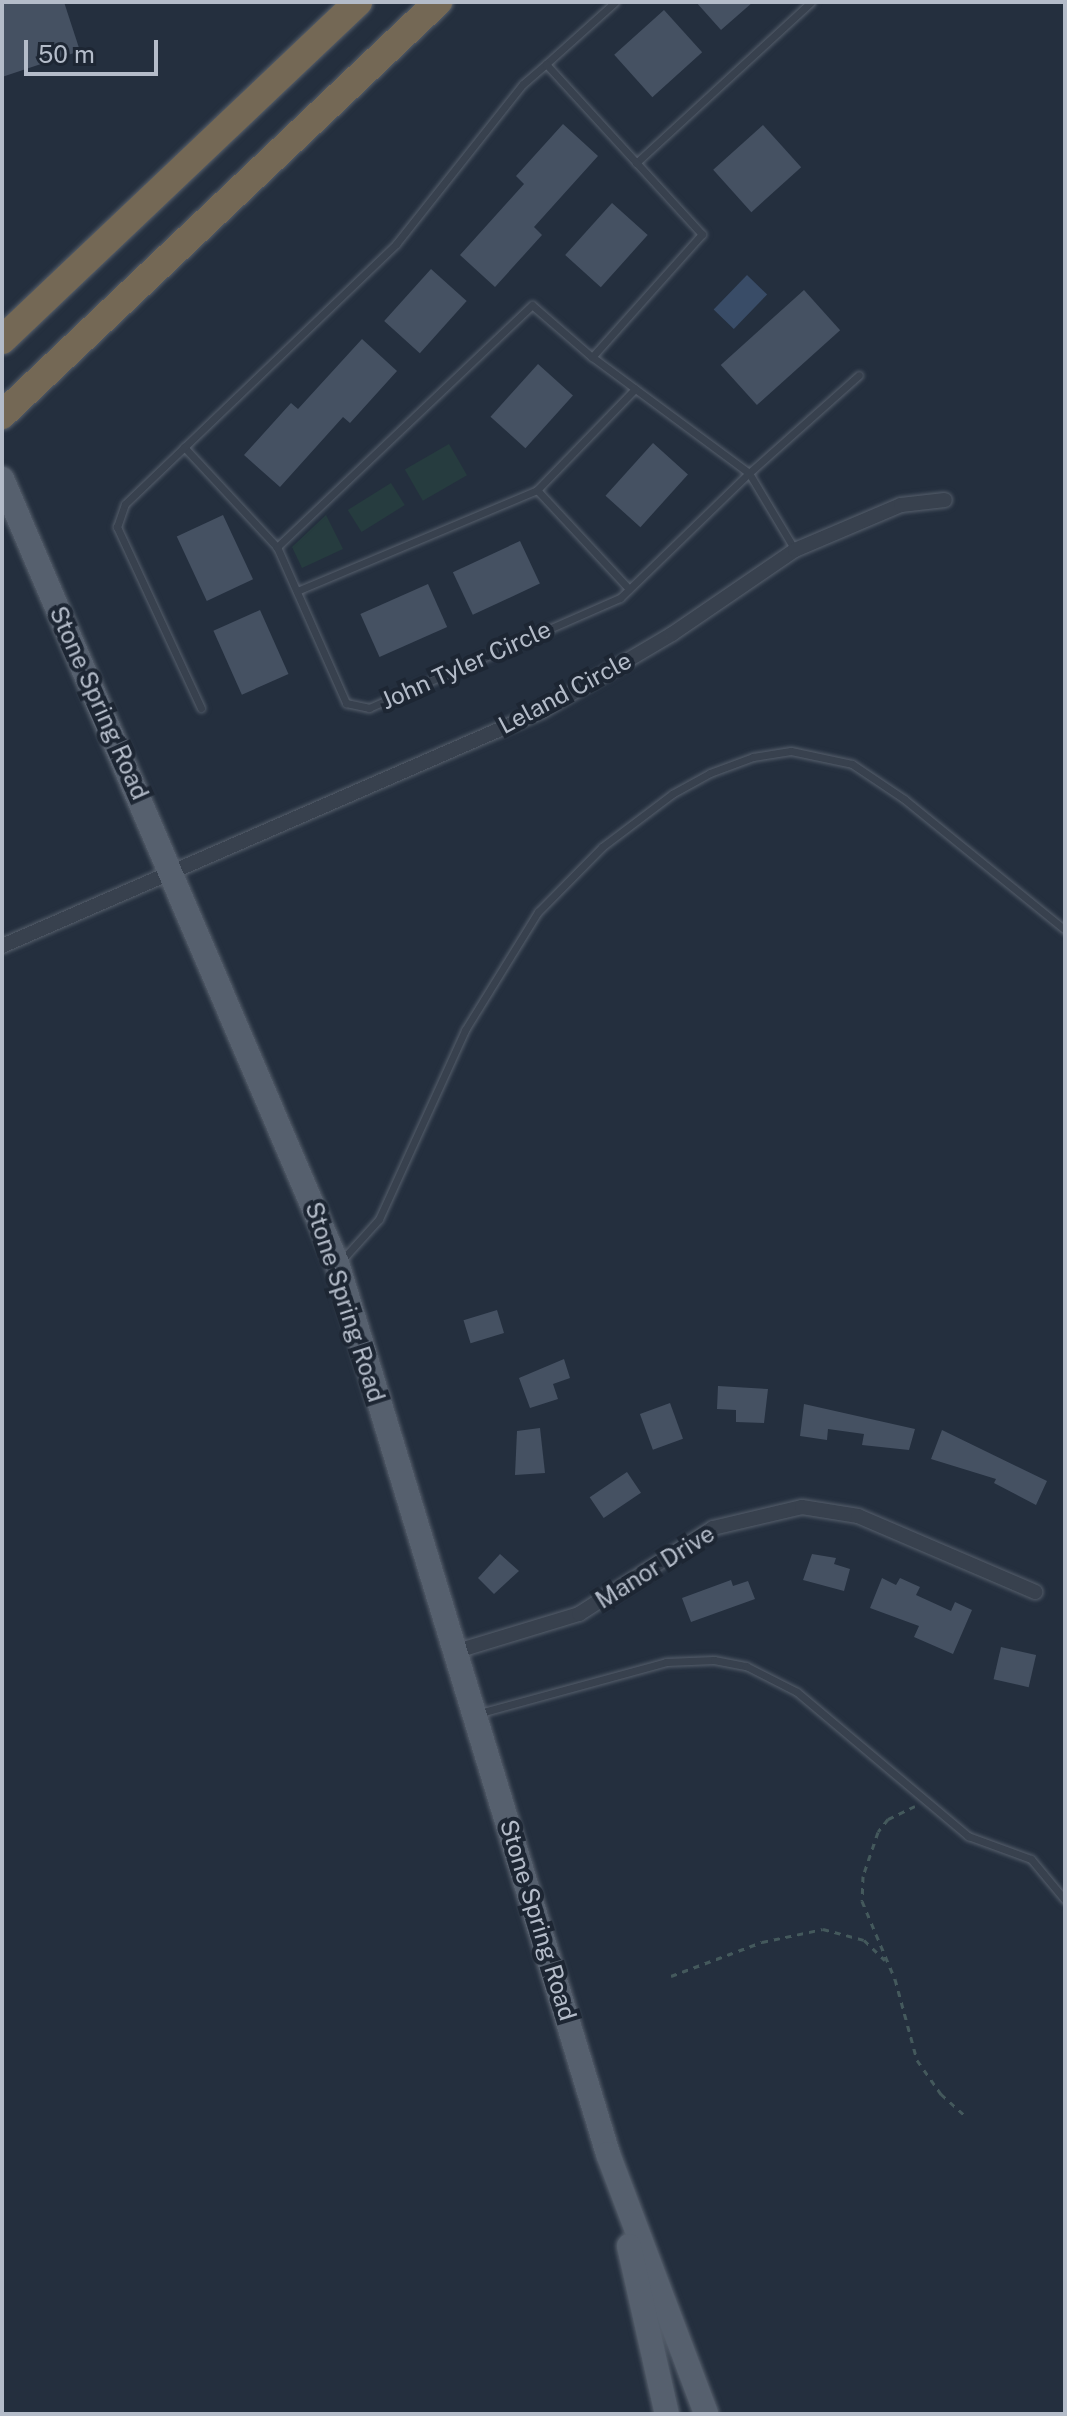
<!DOCTYPE html>
<style>
body{margin:0}
#map{position:relative;width:1067px;height:2416px;overflow:hidden;background:#242f3e;font-family:"Public Sans",sans-serif}
div>[style]{position:absolute}
[style*='--x']{left:calc(var(--x)*1px);top:calc(var(--y)*1px);width:calc(var(--w)*1px);rotate:calc(var(--a)*1deg)}
.green>*{inset:0;background:#263c3f;transform-origin:0 0}
.water>*{inset:0;background:#394c67;transform-origin:0 0}
.building>*{inset:0;background:#455162;transform-origin:0 0}
.path>*{height:3px;margin-top:-1.5px;transform-origin:0;background:repeating-linear-gradient(90deg,#44595c 0 6px,transparent 0 12px)}
.roads{filter:drop-shadow(0 0 2px #565f6c) drop-shadow(0 0 2px #565f6c)}
.service>*{height:7px;margin:-3.5px;padding:0 3.5px;transform-origin:3.5px;border-radius:3.5px;background:#38414e}
.minor>*{height:14px;margin:-7px;padding:0 7px;transform-origin:7px;border-radius:7px;background:#38414e}
.primary>*{height:24px;margin:-12px;padding:0 12px;transform-origin:12px;border-radius:12px;background:#56606e}
.motorway>*{height:28px;margin:-14px;padding:0 14px;transform-origin:14px;border-radius:14px;background:#746855}
span{translate:-50% -50%;white-space:nowrap;text-align:center;line-height:1.15;-webkit-text-stroke:8px #1d2633;paint-order:stroke}
.street-label{font-size:24px;color:#b4bcc9}
.frame{position:absolute;inset:0;border:4px solid #b4bcc9;pointer-events:none}
.scale{position:absolute;left:24px;top:40px;width:134px;height:36px;box-sizing:border-box;border:4px solid #b4bcc9;border-top:0;padding-left:10px;font-size:24px;line-height:28px;white-space:nowrap;color:#b4bcc9;-webkit-text-stroke:6px #1d2633;paint-order:stroke}
</style>
<div id="map">
<div class="green">
<div style="left:449px;top:444px;width:36px;height:51px;rotate:60deg"></div>
<div style="left:391px;top:483px;width:26px;height:51px;rotate:58deg"></div>
<div style="clip-path:polygon(326px 515px,343px 549px,302px 568px,292px 547px)"></div>
</div>
<div class="water">
<div style="left:747px;top:275px;width:28px;height:48px;rotate:44deg"></div>
</div>
<div class="building">
<div style="clip-path:polygon(2px 2px,64px 2px,80px 51px,2px 77px)"></div>
<div style="clip-path:polygon(696px 2px,753px 2px,721px 30px)"></div>
<div style="left:664px;top:10px;width:57px;height:67px;rotate:48deg"></div>
<div style="clip-path:polygon(563px 124px,598px 156px,534px 227px,542px 235px,495px 287px,460px 255px,524px 184px,516px 176px)"></div>
<div style="left:763px;top:125px;width:57px;height:67px;rotate:48deg"></div>
<div style="left:612px;top:203px;width:48px;height:70px;rotate:42deg"></div>
<div style="left:431px;top:269px;width:48px;height:70px;rotate:42deg"></div>
<div style="left:804px;top:290px;width:54px;height:112px;rotate:48deg"></div>
<div style="clip-path:polygon(362px 339px,397px 371px,350px 423px,343px 417px,280px 487px,244px 455px,291px 403px,298px 409px)"></div>
<div style="left:538px;top:364px;width:47px;height:71px;rotate:42deg"></div>
<div style="left:653px;top:443px;width:47px;height:71px;rotate:42deg"></div>
<div style="left:223px;top:515px;width:71px;height:51px;rotate:65deg"></div>
<div style="left:520px;top:541px;width:47px;height:74px;rotate:65deg"></div>
<div style="left:428px;top:584px;width:47px;height:74px;rotate:66deg"></div>
<div style="left:260px;top:610px;width:70px;height:51px;rotate:66deg"></div>
<div style="left:497px;top:1310px;width:24px;height:35px;rotate:73deg"></div>
<div style="clip-path:polygon(564px 1359px,570px 1378px,553px 1384px,558px 1399px,530px 1408px,519px 1378px)"></div>
<div style="clip-path:polygon(718px 1386px,768px 1389px,764px 1423px,736px 1422px,736px 1410px,717px 1409px)"></div>
<div style="left:670px;top:1403px;width:38px;height:32px;rotate:70deg"></div>
<div style="clip-path:polygon(804px 1404px,915px 1429px,909px 1450px,862px 1445px,864px 1434px,828px 1429px,827px 1440px,800px 1436px)"></div>
<div style="clip-path:polygon(540px 1428px,545px 1473px,515px 1475px,517px 1431px)"></div>
<div style="clip-path:polygon(942px 1430px,1047px 1481px,1036px 1505px,994px 1483px,996px 1479px,931px 1459px)"></div>
<div style="left:627px;top:1472px;width:25px;height:45px;rotate:56deg"></div>
<div style="clip-path:polygon(500px 1554px,519px 1571px,494px 1594px,478px 1578px)"></div>
<div style="clip-path:polygon(812px 1554px,836px 1558px,834px 1564px,850px 1569px,844px 1591px,803px 1580px)"></div>
<div style="clip-path:polygon(882px 1578px,896px 1585px,900px 1578px,920px 1587px,916px 1595px,951px 1611px,955px 1602px,972px 1610px,953px 1654px,914px 1637px,919px 1626px,870px 1608px)"></div>
<div style="clip-path:polygon(731px 1580px,733px 1586px,748px 1581px,755px 1599px,691px 1622px,682px 1598px)"></div>
<div style="left:1001px;top:1647px;width:36px;height:33px;rotate:13deg"></div>
</div>
<div class="path">
<div style="--x:915;--y:1806;--w:30;--a:154"></div>
<div style="--x:888;--y:1819;--w:16;--a:128"></div>
<div style="--x:878;--y:1832;--w:46;--a:108.8"></div>
<div style="--x:863;--y:1876;--w:25;--a:92"></div>
<div style="--x:862;--y:1901;--w:85;--a:67.1"></div>
<div style="--x:895;--y:1979;--w:84;--a:74.8"></div>
<div style="--x:917;--y:2060;--w:42;--a:54.8"></div>
<div style="--x:941;--y:2094;--w:31;--a:42"></div>
<div style="--x:671;--y:1976;--w:97;--a:-20.5"></div>
<div style="--x:762;--y:1942;--w:62;--a:-12"></div>
<div style="--x:823;--y:1929;--w:42;--a:15"></div>
<div style="--x:864;--y:1940;--w:29;--a:44"></div>
</div>
<div class="roads">
<div class="service">
<div style="--x:546;--y:64;--w:93;--a:-41.9"></div>
<div style="--x:636;--y:163;--w:238;--a:-42.6"></div>
<div style="--x:184;--y:447;--w:137;--a:47.1"></div>
<div style="--x:537;--y:490;--w:135;--a:47.1"></div>
<div style="--x:795;--y:550;--w:90;--a:-120.9"></div>
<div style="--x:749;--y:473;--w:195;--a:-143.5"></div>
<div style="--x:592;--y:357;--w:79;--a:-139.1"></div>
<div style="--x:532;--y:305;--w:352;--a:136.5"></div>
<div style="--x:277;--y:547;--w:171;--a:66.1"></div>
<div style="--x:346;--y:703;--w:24;--a:12"></div>
<div style="--x:369;--y:708;--w:274;--a:-23.7"></div>
<div style="--x:620;--y:598;--w:180;--a:-44.1"></div>
<div style="--x:749;--y:473;--w:147;--a:-41.7"></div>
<div style="--x:297;--y:591;--w:260;--a:-22.8"></div>
<div style="--x:537;--y:490;--w:141;--a:-45.9"></div>
<div style="--x:201;--y:708;--w:200;--a:-114.9"></div>
<div style="--x:117;--y:527;--w:24;--a:-71"></div>
<div style="--x:125;--y:504;--w:376;--a:-43.8"></div>
<div style="--x:396;--y:244;--w:204;--a:-51.6"></div>
<div style="--x:523;--y:84;--w:30;--a:-41"></div>
<div style="--x:546;--y:64;--w:231;--a:47.5"></div>
<div style="--x:702;--y:234;--w:165;--a:131.8"></div>
<div style="--x:342;--y:1260;--w:55;--a:-47.9"></div>
<div style="--x:379;--y:1219;--w:208;--a:-65.5"></div>
<div style="--x:465;--y:1030;--w:139;--a:-58.3"></div>
<div style="--x:538;--y:912;--w:91;--a:-45.4"></div>
<div style="--x:602;--y:847;--w:88;--a:-37.1"></div>
<div style="--x:672;--y:794;--w:43;--a:-28.9"></div>
<div style="--x:710;--y:773;--w:46;--a:-20.4"></div>
<div style="--x:753;--y:757;--w:38;--a:-9"></div>
<div style="--x:791;--y:751;--w:62;--a:12"></div>
<div style="--x:852;--y:764;--w:63;--a:33.9"></div>
<div style="--x:904;--y:799;--w:208;--a:39.1"></div>
<div style="--x:480;--y:1713;--w:193;--a:-15.3"></div>
<div style="--x:666;--y:1662;--w:48;--a:-2.4"></div>
<div style="--x:714;--y:1660;--w:33;--a:11"></div>
<div style="--x:746;--y:1666;--w:57;--a:27"></div>
<div style="--x:797;--y:1692;--w:224;--a:40.1"></div>
<div style="--x:968;--y:1836;--w:67;--a:20.1"></div>
<div style="--x:1031;--y:1859;--w:53;--a:50.3"></div>
</div>
<div class="minor">
<div style="--x:2;--y:946;--w:589;--a:-23.52"></div>
<div style="--x:542;--y:711;--w:151;--a:-30.6"></div>
<div style="--x:672;--y:634;--w:149;--a:-34.3"></div>
<div style="--x:795;--y:550;--w:115;--a:-23"></div>
<div style="--x:901;--y:505;--w:44;--a:-6.5"></div>
<div style="--x:454;--y:1652;--w:131;--a:-16.9"></div>
<div style="--x:579;--y:1614;--w:159;--a:-32.7"></div>
<div style="--x:713;--y:1528;--w:91;--a:-13.3"></div>
<div style="--x:802;--y:1507;--w:57;--a:9.1"></div>
<div style="--x:858;--y:1516;--w:193;--a:23.2"></div>
</div>
<div class="primary">
<div style="--x:2;--y:479;--w:853;--a:66.86"></div>
<div style="--x:337;--y:1263;--w:931;--a:73.08"></div>
<div style="--x:608;--y:2154;--w:278;--a:69.3"></div>
<div style="--x:629;--y:2246;--w:172;--a:77.3"></div>
</div>
<div class="motorway">
<div style="--x:2;--y:340;--w:491;--a:-43.5"></div>
<div style="--x:2;--y:415;--w:601;--a:-43.45"></div>
</div>
</div>
<div class="street-label">
<span style="left:466px;top:665px;rotate:-24deg">John Tyler Circle</span>
<span style="left:565px;top:693px;rotate:-28deg">Leland Circle</span>
<span style="left:99px;top:703px;rotate:66deg">Stone Spring Road</span>
<span style="left:345px;top:1302px;rotate:72deg">Stone Spring Road</span>
<span style="left:655px;top:1567px;rotate:-32deg">Manor Drive</span>
<span style="left:538px;top:1920px;rotate:73deg">Stone Spring Road</span>
</div>
<div class="frame"></div>
<div class="scale">50 m</div>
</div>
